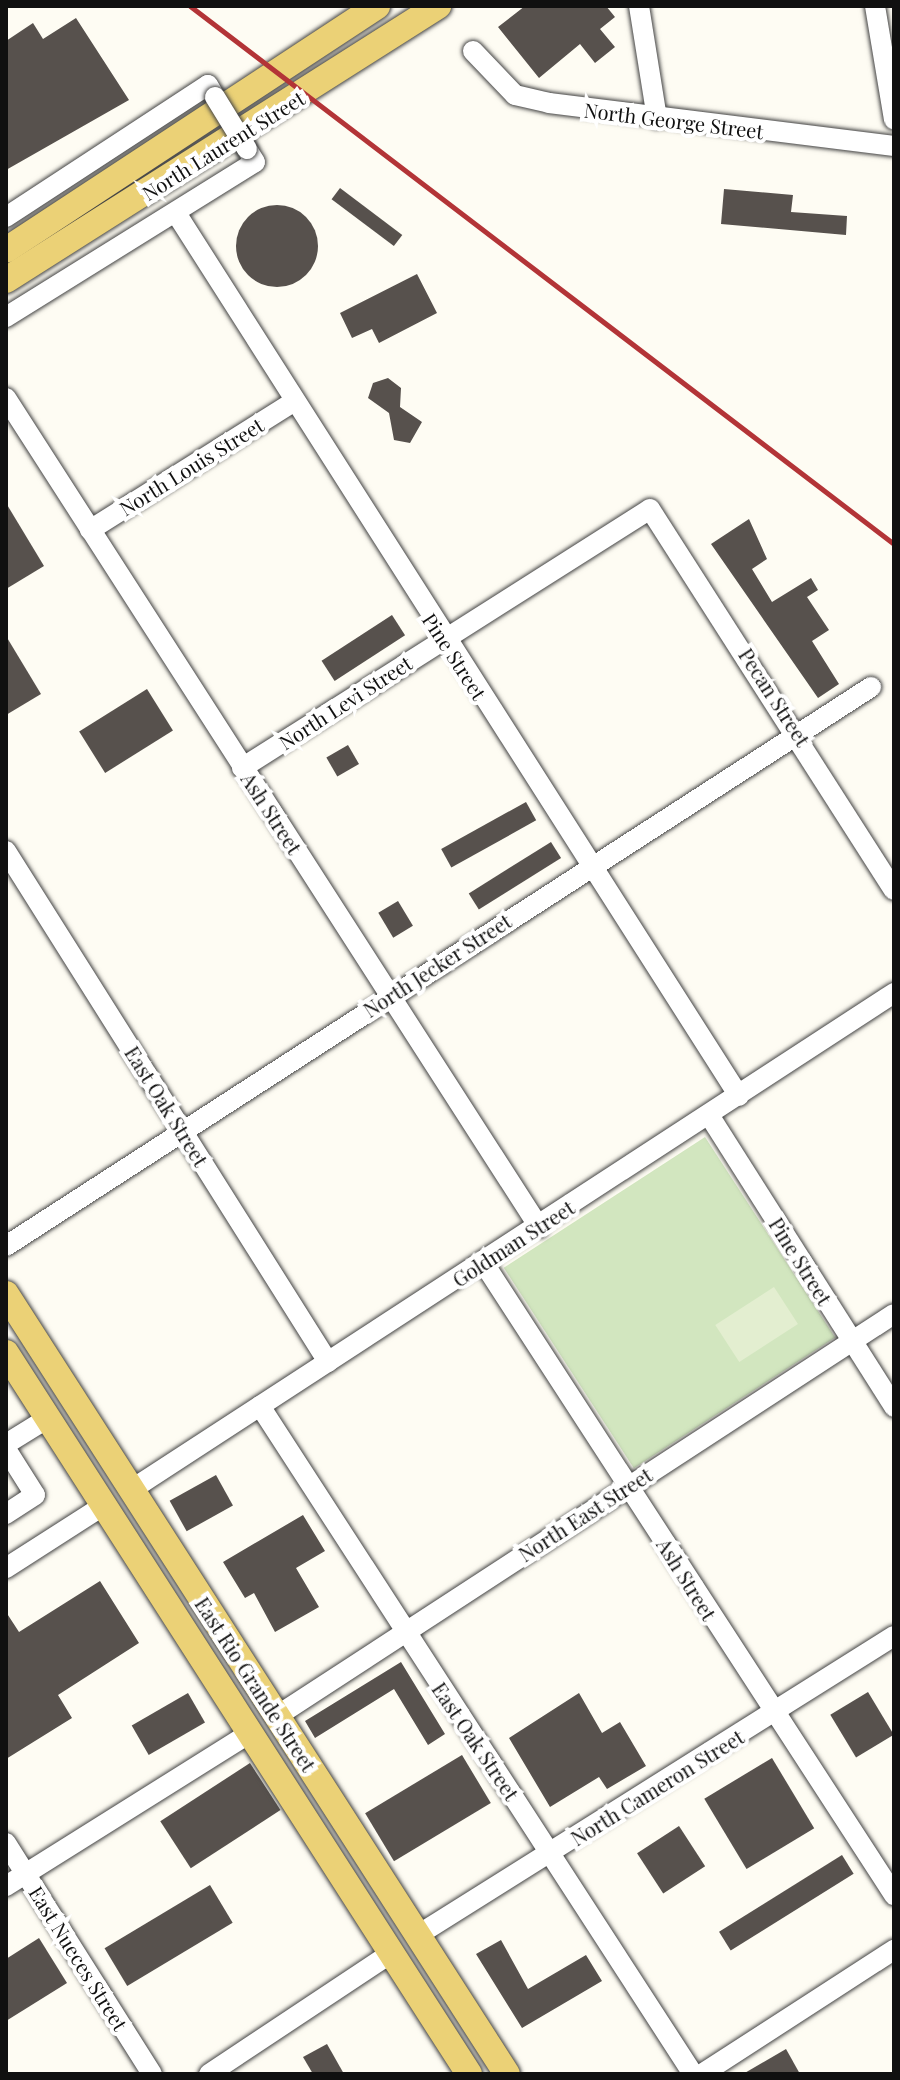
<!DOCTYPE html>
<style>
body{margin:0}
#map{position:relative;width:900px;height:2080px;overflow:hidden;background:#fefcf3;font-family:"Playfair Display",serif}
div>[style]{position:absolute}
[style*='--x']{left:calc(var(--x)*1px);top:calc(var(--y)*1px);width:calc(var(--w)*1px);rotate:calc(var(--a)*1deg)}
.green>*{inset:0;background:#d2e6bf;transform-origin:0 0}
.pitch>*{inset:0;background:#e3eed0;transform-origin:0 0}
.building>*{inset:0;background:#57514d;transform-origin:0 0}
.round{border-radius:50%}
.roads{filter:drop-shadow(0 0 2px #434343) drop-shadow(0 0 2px #434343)}
.minor>*{height:20px;margin:-10px;padding:0 10px;transform-origin:10px;border-radius:10px;background:#fff}
.major>*{height:26px;margin:-13px;padding:0 13px;transform-origin:13px;border-radius:13px;background:#ebd176}
.rail>*{height:5px;margin:-2.5px;padding:0 2.5px;transform-origin:2.5px;border-radius:2.5px;background:#b33437}
.bridges{filter:drop-shadow(0 0 2px #434343) drop-shadow(0 0 2px #434343)}
.minor-bridge>*{height:20px;margin:-10px;padding:0 10px;transform-origin:10px;border-radius:10px;background:#fff}
span{translate:-50% -50%;white-space:nowrap;text-align:center;line-height:1.15;-webkit-text-stroke:8px #fff;paint-order:stroke}
.street-label{font-size:20px;color:#101010}
.frame{position:absolute;inset:0;border:8px solid #101010;pointer-events:none}
</style>
<div id="map">
<div class="green">
<div style="left:705px;top:1137px;width:239px;height:240px;rotate:57deg"></div>
</div>
<div class="pitch">
<div style="left:774px;top:1287px;width:44px;height:70px;rotate:57deg"></div>
</div>
<div class="building">
<div style="clip-path:polygon(525px 6px,606px 6px,615px 17px,600px 29px,615px 47px,595px 63px,580px 44px,539px 78px,498px 27px)"></div>
<div style="clip-path:polygon(76px 18px,129px 100px,6px 170px,6px 41px,33px 23px,43px 39px)"></div>
<div style="left:340px;top:188px;width:78px;height:14px;rotate:37deg"></div>
<div style="clip-path:polygon(724px 189px,793px 195px,791px 212px,847px 216px,846px 235px,721px 224px)"></div>
<div class="round" style="left:236px;top:205px;width:82px;height:82px"></div>
<div style="clip-path:polygon(417px 274px,437px 313px,379px 343px,372px 329px,352px 338px,340px 313px)"></div>
<div style="clip-path:polygon(388px 378px,401px 388px,400px 407px,422px 422px,410px 443px,394px 440px,389px 413px,368px 398px,373px 383px)"></div>
<div style="clip-path:polygon(6px 503px,44px 566px,6px 589px)"></div>
<div style="clip-path:polygon(749px 519px,767px 559px,752px 569px,772px 602px,811px 578px,818px 590px,807px 597px,829px 630px,812px 641px,839px 684px,818px 698px,711px 544px)"></div>
<div style="left:392px;top:615px;width:24px;height:84px;rotate:57deg"></div>
<div style="clip-path:polygon(6px 636px,41px 694px,6px 715px)"></div>
<div style="left:147px;top:689px;width:49px;height:80px;rotate:58deg"></div>
<div style="left:348px;top:745px;width:22px;height:25px;rotate:60deg"></div>
<div style="left:526px;top:802px;width:21px;height:97px;rotate:61deg"></div>
<div style="left:551px;top:842px;width:19px;height:97px;rotate:58deg"></div>
<div style="left:398px;top:901px;width:29px;height:23px;rotate:59deg"></div>
<div style="left:216px;top:1475px;width:35px;height:53px;rotate:61deg"></div>
<div style="clip-path:polygon(303px 1515px,325px 1551px,296px 1568px,319px 1607px,275px 1632px,254px 1593px,245px 1598px,223px 1562px)"></div>
<div style="clip-path:polygon(100px 1581px,139px 1643px,58px 1695px,72px 1718px,6px 1759px,6px 1612px,19px 1632px)"></div>
<div style="clip-path:polygon(401px 1662px,445px 1734px,428px 1745px,394px 1689px,315px 1738px,305px 1721px)"></div>
<div style="left:868px;top:1692px;width:50px;height:44px;rotate:59deg"></div>
<div style="left:188px;top:1693px;width:34px;height:65px;rotate:60deg"></div>
<div style="clip-path:polygon(579px 1693px,602px 1733px,620px 1722px,646px 1766px,607px 1789px,599px 1777px,550px 1807px,509px 1738px)"></div>
<div style="left:462px;top:1755px;width:56px;height:113px;rotate:59deg"></div>
<div style="left:772px;top:1758px;width:82px;height:79px;rotate:59deg"></div>
<div style="left:250px;top:1763px;width:56px;height:107px;rotate:57deg"></div>
<div style="left:679px;top:1826px;width:48px;height:50px;rotate:57deg"></div>
<div style="left:842px;top:1855px;width:22px;height:145px;rotate:58deg"></div>
<div style="left:210px;top:1885px;width:44px;height:123px;rotate:59deg"></div>
<div style="clip-path:polygon(39px 1938px,67px 1983px,6px 2021px,6px 1959px)"></div>
<div style="clip-path:polygon(501px 1940px,528px 1989px,586px 1955px,602px 1981px,522px 2028px,476px 1954px)"></div>
<div style="clip-path:polygon(327px 2044px,344px 2074px,313px 2074px,303px 2057px)"></div>
<div style="clip-path:polygon(786px 2049px,800px 2074px,743px 2074px)"></div>
</div>
<div class="roads">
<div class="minor">
<div style="--x:639;--y:6;--w:114;--a:80.9"></div>
<div style="--x:875;--y:6;--w:115;--a:80.5"></div>
<div style="--x:473;--y:51;--w:61;--a:46.3"></div>
<div style="--x:515;--y:95;--w:35;--a:13"></div>
<div style="--x:549;--y:103;--w:348;--a:7.1"></div>
<div style="--x:176;--y:213;--w:1047;--a:57.48"></div>
<div style="--x:6;--y:217;--w:241;--a:-33.2"></div>
<div style="--x:208;--y:85;--w:14;--a:60"></div>
<div style="--x:6;--y:317;--w:293;--a:-31.9"></div>
<div style="--x:255;--y:162;--w:15;--a:-122"></div>
<div style="--x:6;--y:398;--w:986;--a:57.26"></div>
<div style="--x:90;--y:530;--w:240;--a:-32.2"></div>
<div style="--x:242;--y:768;--w:483;--a:-32.4"></div>
<div style="--x:650;--y:509;--w:452;--a:57.4"></div>
<div style="--x:6;--y:851;--w:604;--a:57.78"></div>
<div style="--x:709;--y:1115;--w:346;--a:57.6"></div>
<div style="--x:6;--y:1246;--w:1030;--a:-32.87"></div>
<div style="--x:483;--y:1262;--w:755;--a:57"></div>
<div style="--x:260;--y:1406;--w:796;--a:57.05"></div>
<div style="--x:6;--y:1444;--w:49;--a:-31.8"></div>
<div style="--x:6;--y:1449;--w:54;--a:57.8"></div>
<div style="--x:35;--y:1495;--w:35;--a:147"></div>
<div style="--x:131;--y:1490;--w:911;--a:-33.08"></div>
<div style="--x:6;--y:1568;--w:117;--a:-32.7"></div>
<div style="--x:277;--y:1716;--w:736;--a:-33.09"></div>
<div style="--x:6;--y:1843;--w:273;--a:57.7"></div>
<div style="--x:6;--y:1886;--w:288;--a:-32.1"></div>
<div style="--x:418;--y:1935;--w:562;--a:-32.14"></div>
<div style="--x:209;--y:2074;--w:219;--a:-33.6"></div>
<div style="--x:702;--y:2074;--w:229;--a:-32.9"></div>
</div>
<div class="major">
<div style="--x:6;--y:250;--w:444;--a:-33.3"></div>
<div style="--x:6;--y:280;--w:512;--a:-32.39"></div>
<div style="--x:6;--y:1294;--w:927;--a:57.29"></div>
<div style="--x:6;--y:1353;--w:857;--a:57.29"></div>
</div>
</div>
<div class="rail">
<div style="--x:190;--y:6;--w:886;--a:37.39"></div>
</div>
<div class="bridges">
<div class="minor-bridge">
<div style="--x:215;--y:97;--w:61;--a:58.4"></div>
</div>
</div>
<div class="street-label">
<span style="left:674px;top:120px;rotate:7deg">North George Street</span>
<span style="left:223px;top:145px;rotate:-32deg">North Laurent Street</span>
<span style="left:191px;top:466px;rotate:-32deg">North Louis Street</span>
<span style="left:455px;top:656px;rotate:57deg">Pine Street</span>
<span style="left:775px;top:697px;rotate:57deg">Pecan Street</span>
<span style="left:345px;top:702px;rotate:-33deg">North Levi Street</span>
<span style="left:272px;top:813px;rotate:57deg">Ash Street</span>
<span style="left:437px;top:965px;rotate:-33deg">North Jecker Street</span>
<span style="left:167px;top:1106px;rotate:58deg">East Oak Street</span>
<span style="left:513px;top:1243px;rotate:-33deg">Goldman Street</span>
<span style="left:801px;top:1261px;rotate:58deg">Pine Street</span>
<span style="left:585px;top:1514px;rotate:-33deg">North East Street</span>
<span style="left:687px;top:1579px;rotate:58deg">Ash Street</span>
<span style="left:256px;top:1684px;rotate:57deg">East Rio Grande Street</span>
<span style="left:476px;top:1741px;rotate:56deg">East Oak Street</span>
<span style="left:657px;top:1787px;rotate:-32deg">North Cameron Street</span>
<span style="left:79px;top:1958px;rotate:58deg">East Nueces Street</span>
</div>
<div class="frame"></div>
</div>
